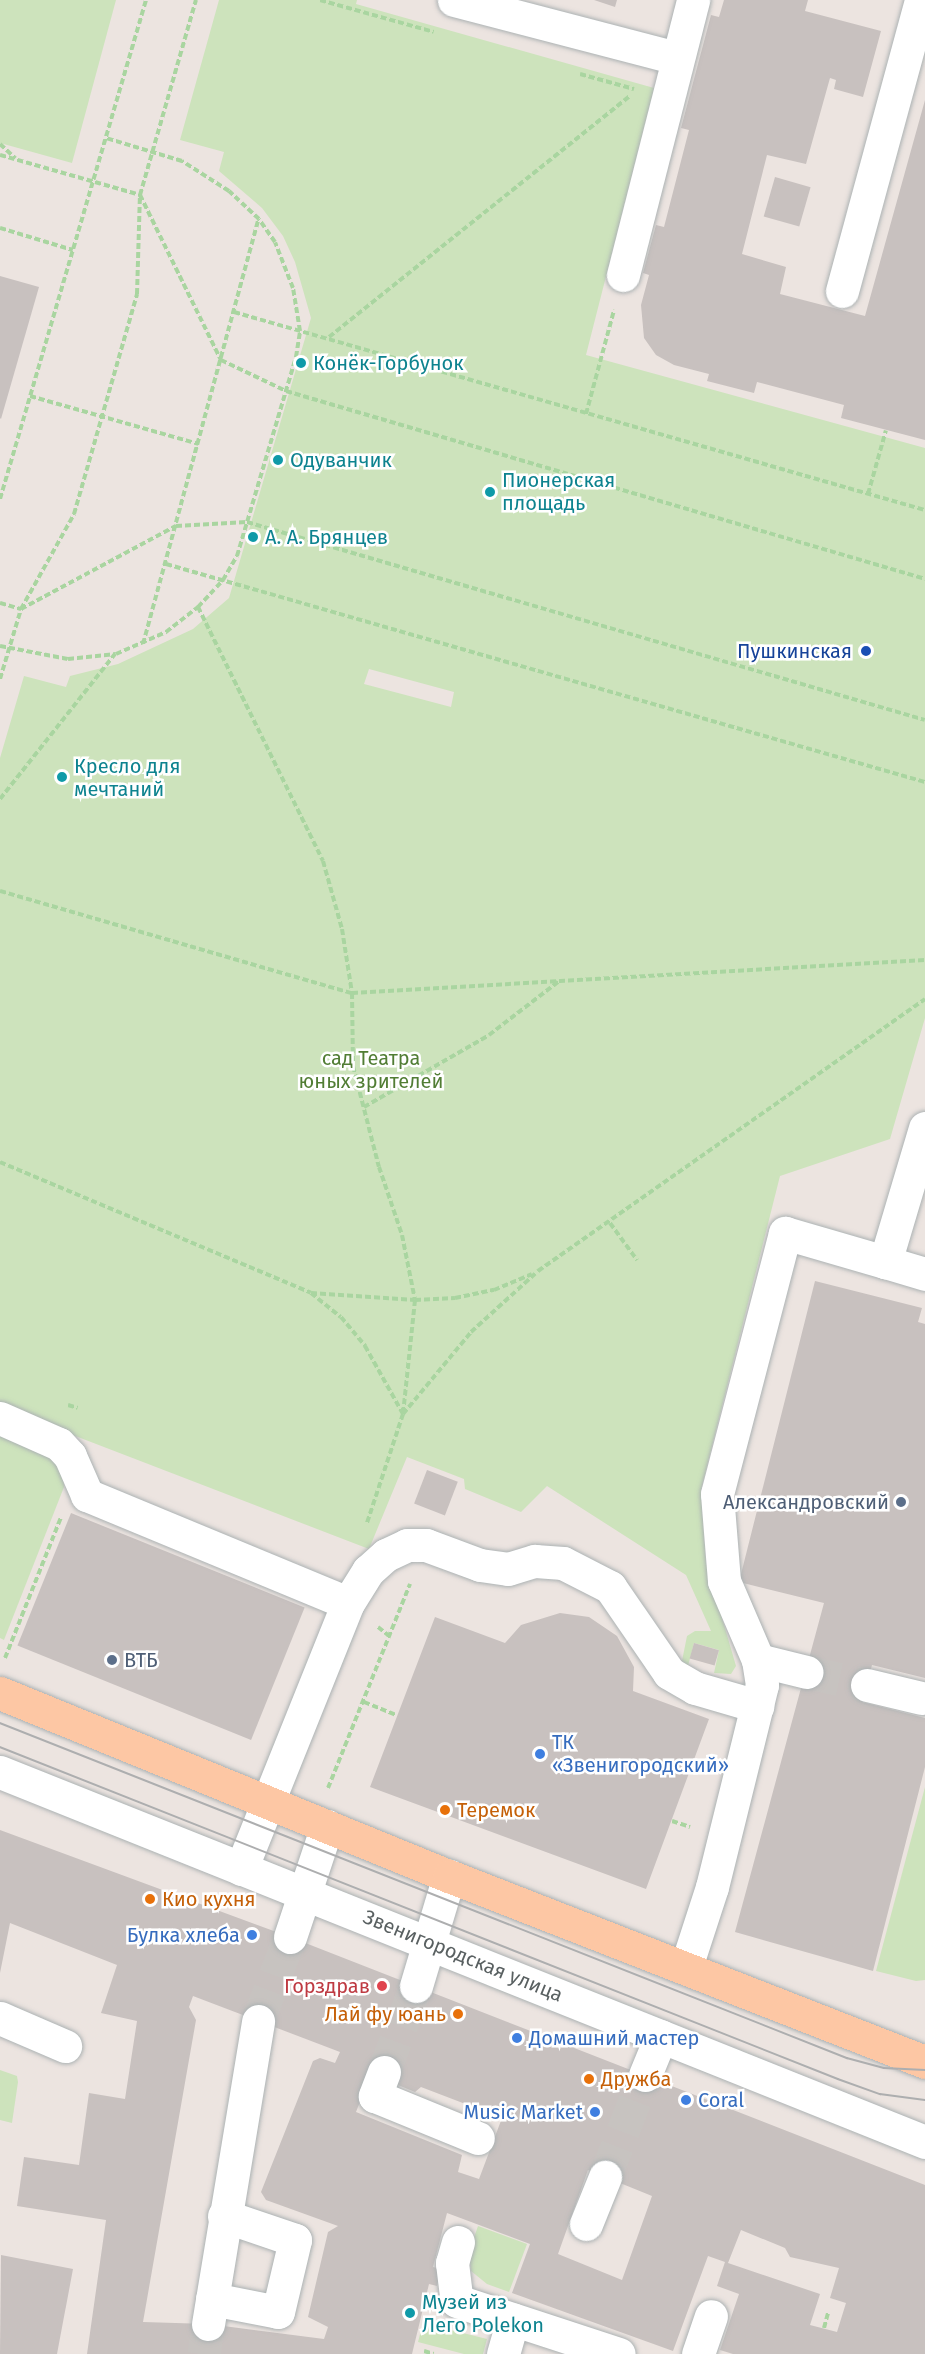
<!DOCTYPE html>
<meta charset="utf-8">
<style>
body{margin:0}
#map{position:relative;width:925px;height:2354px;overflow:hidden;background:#ece4e0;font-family:"Fira Sans",sans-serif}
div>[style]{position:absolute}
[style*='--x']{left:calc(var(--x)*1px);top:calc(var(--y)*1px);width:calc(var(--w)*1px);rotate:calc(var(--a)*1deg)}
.green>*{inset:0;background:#cde3bc}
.building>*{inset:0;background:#c8c1bf;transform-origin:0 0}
.minor-tunnel>*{height:33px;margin-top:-16.5px;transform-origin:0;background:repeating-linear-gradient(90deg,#c7c3c0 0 33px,transparent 0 49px)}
.path>*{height:4px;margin-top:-2px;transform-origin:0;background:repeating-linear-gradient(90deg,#a9d5a0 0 6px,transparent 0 9px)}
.roads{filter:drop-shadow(0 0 2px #acb2b3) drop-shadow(0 0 2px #acb2b3)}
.minor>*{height:33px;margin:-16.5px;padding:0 16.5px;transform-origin:16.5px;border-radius:16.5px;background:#fff}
.major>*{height:33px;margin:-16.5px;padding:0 16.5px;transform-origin:16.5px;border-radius:16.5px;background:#fdc7a4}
.tram>*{height:1.5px;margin:-0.75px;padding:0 0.75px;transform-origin:0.75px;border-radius:0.75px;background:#adaeaf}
.dots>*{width:16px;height:16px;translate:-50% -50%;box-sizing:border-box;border:3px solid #fff;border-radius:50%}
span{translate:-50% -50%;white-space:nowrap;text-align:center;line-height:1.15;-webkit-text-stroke:5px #fff;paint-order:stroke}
.culture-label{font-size:20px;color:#0d838f}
.left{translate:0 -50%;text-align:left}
.transit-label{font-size:20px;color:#164399}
.right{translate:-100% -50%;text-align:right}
.park-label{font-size:20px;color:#517d34}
.service-label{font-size:20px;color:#4e5e75}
.shop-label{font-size:20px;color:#366cbe}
.food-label{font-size:20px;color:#c56008}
.street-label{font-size:20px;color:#596061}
.health-label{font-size:20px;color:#be3a42}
</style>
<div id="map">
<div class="green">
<div style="clip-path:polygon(0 0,116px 0,72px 163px,0 143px)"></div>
<div style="clip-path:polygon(evenodd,219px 0,357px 0,356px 4px,654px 88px,586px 355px,925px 448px,925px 1018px,890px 1139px,780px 1176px,701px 1490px,706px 1563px,736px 1666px,731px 1674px,714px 1673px,719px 1650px,694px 1643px,688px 1666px,682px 1661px,687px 1636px,695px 1631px,711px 1631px,686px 1575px,547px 1486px,521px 1512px,465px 1489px,464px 1479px,407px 1457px,369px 1549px,0 1407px,0 758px,24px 676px,66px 687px,70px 676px,118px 664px,193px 629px,229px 598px,311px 318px,295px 262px,283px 236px,262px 208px,219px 171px,224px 152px,180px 140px,219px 0,369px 669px,454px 692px,451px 707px,364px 684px,369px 669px)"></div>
<div style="clip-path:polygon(0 1429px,48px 1448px,64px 1477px,64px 1487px,4px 1640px,0 1638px)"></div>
<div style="clip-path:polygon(925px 1787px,925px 1980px,916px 1981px,876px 1971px)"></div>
<div style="clip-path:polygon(0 2070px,17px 2076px,18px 2082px,12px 2123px,0 2120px)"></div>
<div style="clip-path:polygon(478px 2226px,527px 2244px,509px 2292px,487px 2284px,471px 2271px,469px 2252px)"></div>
<div style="clip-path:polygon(423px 2323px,487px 2339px,483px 2354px,464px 2354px,418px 2342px)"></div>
</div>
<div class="building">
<div style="clip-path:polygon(594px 0,617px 0,615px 7px)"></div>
<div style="clip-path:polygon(724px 0,808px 0,805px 11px,881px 31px,863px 97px,834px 89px,836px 80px,830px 78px,806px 164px,767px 155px,742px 254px,786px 267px,780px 294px,865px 316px,925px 100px,925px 440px,841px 418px,844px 405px,757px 382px,754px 393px,707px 381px,709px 374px,674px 365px,656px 355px,644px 338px,641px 305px,649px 275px,643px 273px,656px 225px,664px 227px,689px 130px,681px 128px,711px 15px,719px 17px)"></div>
<div style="left:775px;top:177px;width:37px;height:41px;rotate:16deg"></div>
<div style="clip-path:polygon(0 276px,39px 287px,1px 419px,0 418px)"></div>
<div style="clip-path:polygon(815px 1281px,922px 1308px,918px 1322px,925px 1324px,925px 1678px,872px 1665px,862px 1702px,925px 1718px,925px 1767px,873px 1971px,735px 1932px,824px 1603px,739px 1582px)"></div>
<div style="left:427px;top:1470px;width:33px;height:36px;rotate:21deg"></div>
<div style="left:71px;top:1513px;width:252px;height:143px;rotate:22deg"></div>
<div style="clip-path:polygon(560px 1613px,589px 1617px,617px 1636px,634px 1667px,633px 1691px,709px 1719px,646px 1889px,370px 1787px,435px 1617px,505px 1643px,521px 1625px)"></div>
<div style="left:694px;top:1643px;width:26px;height:16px;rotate:16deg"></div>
<div style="clip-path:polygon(evenodd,0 1830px,290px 1937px,925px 2185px,925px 2354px,733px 2354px,720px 2350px,739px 2294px,717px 2286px,725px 2262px,708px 2256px,673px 2351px,512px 2293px,530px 2244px,447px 2213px,433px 2267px,441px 2269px,437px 2286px,429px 2284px,412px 2354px,87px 2354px,106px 2220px,17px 2206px,24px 2157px,79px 2165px,89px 2093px,125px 2099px,137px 2021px,101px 2013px,117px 1965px,10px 1923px,0 1973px,0 1830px,193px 1996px,340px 2052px,335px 2063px,320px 2058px,313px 2061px,261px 2192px,266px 2200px,338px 2226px,328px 2232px,308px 2317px,328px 2327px,324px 2339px,208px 2324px,143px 2322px,196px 2020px,189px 2007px,193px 1996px,0 1830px,373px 2068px,393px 2083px,415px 2092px,421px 2087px,502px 2118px,479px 2179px,458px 2172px,462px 2155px,356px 2112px,373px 2068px,0 1830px,588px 2170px,652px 2196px,622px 2280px,558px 2254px,588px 2170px,0 1830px,741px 2230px,785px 2248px,790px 2257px,839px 2268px,830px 2298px,846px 2303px,837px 2332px,810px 2325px,820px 2294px,728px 2263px,741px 2230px)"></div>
<div style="clip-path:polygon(1px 2255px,73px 2269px,57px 2354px,0 2354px)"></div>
</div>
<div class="minor-tunnel">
<div style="--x:807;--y:1672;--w:61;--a:12.2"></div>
<div style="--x:258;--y:2021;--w:90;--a:-69.1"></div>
<div style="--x:384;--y:2072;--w:92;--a:-69.6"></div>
<div style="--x:605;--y:2177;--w:110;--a:-68.6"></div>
<div style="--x:204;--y:2354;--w:30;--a:-82"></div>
</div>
<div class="path">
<div style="--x:320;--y:0;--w:118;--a:15.7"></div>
<div style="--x:580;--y:74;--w:56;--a:15.5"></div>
<div style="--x:0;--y:144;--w:21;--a:43"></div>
<div style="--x:0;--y:155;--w:146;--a:15.9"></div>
<div style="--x:140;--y:195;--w:184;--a:63.9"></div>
<div style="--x:221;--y:360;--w:72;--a:25.5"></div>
<div style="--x:286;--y:391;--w:666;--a:16.39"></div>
<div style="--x:0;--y:228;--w:76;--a:16.8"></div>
<div style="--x:234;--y:312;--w:719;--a:15.99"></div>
<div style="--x:329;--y:337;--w:386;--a:-38.7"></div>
<div style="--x:30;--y:396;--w:175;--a:15.9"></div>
<div style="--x:586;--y:414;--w:108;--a:-74.9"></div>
<div style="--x:868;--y:494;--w:66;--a:-74.3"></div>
<div style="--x:0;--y:499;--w:520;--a:-73.69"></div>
<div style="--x:166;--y:564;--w:790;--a:16.03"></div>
<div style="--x:0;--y:603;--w:22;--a:16"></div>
<div style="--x:21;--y:609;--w:176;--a:-28.2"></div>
<div style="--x:176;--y:526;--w:71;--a:-3.2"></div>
<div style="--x:247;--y:522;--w:706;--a:16.28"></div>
<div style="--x:198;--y:607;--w:283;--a:63.8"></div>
<div style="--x:323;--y:861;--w:71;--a:74.4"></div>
<div style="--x:342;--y:929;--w:65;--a:81.1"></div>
<div style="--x:352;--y:993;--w:73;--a:89.2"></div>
<div style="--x:353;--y:1066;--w:104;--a:75.6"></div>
<div style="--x:379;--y:1167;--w:72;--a:71.3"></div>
<div style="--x:402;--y:1235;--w:66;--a:78.7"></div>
<div style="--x:415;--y:1300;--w:115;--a:96"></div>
<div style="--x:403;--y:1414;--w:115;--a:108.3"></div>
<div style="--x:143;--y:644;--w:439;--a:-74.8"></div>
<div style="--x:0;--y:646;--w:69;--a:10.8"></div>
<div style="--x:68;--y:659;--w:48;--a:-5.9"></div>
<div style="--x:116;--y:654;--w:55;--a:-23.7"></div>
<div style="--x:166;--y:632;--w:41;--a:-38"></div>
<div style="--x:198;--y:607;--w:37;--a:-47"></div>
<div style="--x:223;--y:580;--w:28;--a:-60"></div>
<div style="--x:237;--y:556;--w:208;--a:-73.5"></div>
<div style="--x:296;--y:357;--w:26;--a:-81"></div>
<div style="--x:300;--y:331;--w:44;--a:-99.2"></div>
<div style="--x:293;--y:288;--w:49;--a:-111.4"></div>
<div style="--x:275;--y:242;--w:28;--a:-125"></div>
<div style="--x:259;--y:219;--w:41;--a:-137"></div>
<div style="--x:229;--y:191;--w:56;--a:-147.4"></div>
<div style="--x:182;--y:161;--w:79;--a:-163.2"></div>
<div style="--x:0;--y:679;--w:73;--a:-73.3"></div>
<div style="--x:21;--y:609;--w:109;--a:-60.8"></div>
<div style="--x:74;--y:514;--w:229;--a:-74"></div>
<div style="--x:137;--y:294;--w:99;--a:-88.3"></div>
<div style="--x:140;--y:195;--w:203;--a:-74"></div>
<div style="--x:0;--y:799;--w:185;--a:-51.6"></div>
<div style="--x:0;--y:891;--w:366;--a:16.2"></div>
<div style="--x:352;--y:993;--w:574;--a:-3.3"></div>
<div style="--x:364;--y:1107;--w:144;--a:-29.9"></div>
<div style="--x:489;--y:1035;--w:88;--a:-37.6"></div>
<div style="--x:0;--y:1162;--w:337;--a:22.8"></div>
<div style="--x:311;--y:1293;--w:104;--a:3.9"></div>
<div style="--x:415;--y:1300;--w:40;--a:-2.9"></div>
<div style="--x:455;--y:1298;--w:40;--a:-12"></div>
<div style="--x:494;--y:1290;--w:41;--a:-22.8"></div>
<div style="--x:610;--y:1223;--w:46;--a:53.9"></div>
<div style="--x:311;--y:1293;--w:38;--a:39"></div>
<div style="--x:341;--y:1317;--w:38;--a:50"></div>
<div style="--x:365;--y:1346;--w:78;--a:60.8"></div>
<div style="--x:403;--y:1414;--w:107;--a:-50.3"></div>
<div style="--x:471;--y:1332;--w:91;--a:-42.3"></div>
<div style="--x:538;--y:1271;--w:473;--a:-35.1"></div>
<div style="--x:68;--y:1405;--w:10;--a:17"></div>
<div style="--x:378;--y:1627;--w:14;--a:39"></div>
<div style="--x:5;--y:1658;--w:152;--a:-68.3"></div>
<div style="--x:364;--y:1702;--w:35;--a:22"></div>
<div style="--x:328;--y:1788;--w:220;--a:-68.1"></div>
<div style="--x:672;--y:1821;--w:19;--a:18"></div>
<div style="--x:824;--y:2328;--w:16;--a:-75"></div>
<div style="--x:424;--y:2351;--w:10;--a:17"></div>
</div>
<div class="roads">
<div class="minor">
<div style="--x:454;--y:0;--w:230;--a:14.6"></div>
<div style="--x:623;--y:275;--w:284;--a:-75.7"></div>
<div style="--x:842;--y:291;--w:302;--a:-74.8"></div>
<div style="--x:925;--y:1128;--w:140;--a:106.6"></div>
<div style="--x:885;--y:1262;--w:42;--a:16.7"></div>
<div style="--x:0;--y:1418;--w:64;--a:23.8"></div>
<div style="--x:59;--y:1444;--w:16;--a:47"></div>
<div style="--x:70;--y:1456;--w:43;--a:66.4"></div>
<div style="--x:87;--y:1495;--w:282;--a:22.5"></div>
<div style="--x:758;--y:1660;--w:50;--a:13.8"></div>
<div style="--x:867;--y:1685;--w:56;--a:13.5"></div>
<div style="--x:0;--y:1772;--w:996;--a:21.8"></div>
<div style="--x:241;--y:1869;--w:287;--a:-68.1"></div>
<div style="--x:348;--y:1603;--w:38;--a:-58"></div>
<div style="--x:368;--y:1571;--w:24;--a:-42"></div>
<div style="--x:386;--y:1555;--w:23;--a:-25"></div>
<div style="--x:407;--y:1545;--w:19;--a:0"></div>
<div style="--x:426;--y:1545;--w:58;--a:20.3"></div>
<div style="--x:480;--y:1565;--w:28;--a:8"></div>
<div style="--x:508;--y:1569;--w:28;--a:-17"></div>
<div style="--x:535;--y:1561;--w:28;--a:4"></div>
<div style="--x:563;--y:1563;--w:53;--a:27.1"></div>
<div style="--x:610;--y:1587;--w:104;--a:55.5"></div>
<div style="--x:669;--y:1673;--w:30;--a:30"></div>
<div style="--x:695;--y:1688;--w:65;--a:16.2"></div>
<div style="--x:290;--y:1937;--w:117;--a:-71.6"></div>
<div style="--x:686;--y:1967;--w:84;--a:-72"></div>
<div style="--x:712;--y:1887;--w:208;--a:-76.1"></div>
<div style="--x:762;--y:1685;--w:25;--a:-99"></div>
<div style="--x:758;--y:1660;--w:86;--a:-113.3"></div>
<div style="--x:724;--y:1581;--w:87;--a:-94.6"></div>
<div style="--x:717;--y:1494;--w:270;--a:-75.4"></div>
<div style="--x:785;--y:1233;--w:104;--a:16.2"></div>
<div style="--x:416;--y:1986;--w:115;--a:-73.3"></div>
<div style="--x:0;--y:2018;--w:71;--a:23.3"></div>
<div style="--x:384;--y:2072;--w:26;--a:111"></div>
<div style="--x:375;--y:2096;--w:111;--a:22.2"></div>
<div style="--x:645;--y:2075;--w:42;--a:-67.7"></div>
<div style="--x:586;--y:2224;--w:51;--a:-68"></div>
<div style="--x:458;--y:2242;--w:22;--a:106"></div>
<div style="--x:452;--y:2263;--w:38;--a:83"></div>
<div style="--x:457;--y:2301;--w:170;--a:18.1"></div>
<div style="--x:212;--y:2299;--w:67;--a:11.1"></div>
<div style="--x:278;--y:2312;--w:74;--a:-76.7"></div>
<div style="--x:295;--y:2240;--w:75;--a:-161.3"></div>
<div style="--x:208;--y:2324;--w:307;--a:-80.6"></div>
<div style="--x:503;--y:2354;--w:36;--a:-74"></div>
<div style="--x:698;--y:2354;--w:40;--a:-71.1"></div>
</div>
<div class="major">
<div style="--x:0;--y:1693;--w:485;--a:22.2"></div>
<div style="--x:449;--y:1876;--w:511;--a:21.34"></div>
</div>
</div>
<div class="tram">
<div style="--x:0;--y:1723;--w:911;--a:21.58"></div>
<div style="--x:847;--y:2058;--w:38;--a:15"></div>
<div style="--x:884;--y:2068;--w:41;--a:2.8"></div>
<div style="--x:0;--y:1747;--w:901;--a:21.61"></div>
<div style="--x:838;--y:2079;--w:45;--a:19.7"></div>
<div style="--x:880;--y:2094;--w:45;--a:7.6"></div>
</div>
<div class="dots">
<div style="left:301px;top:363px;background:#0f9aa8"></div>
<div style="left:278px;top:460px;background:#0f9aa8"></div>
<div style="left:490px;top:492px;background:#0f9aa8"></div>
<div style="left:253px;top:537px;background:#0f9aa8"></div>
<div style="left:866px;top:651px;background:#1a4fb4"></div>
<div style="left:62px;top:777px;background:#0f9aa8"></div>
<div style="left:901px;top:1502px;background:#5c6f8a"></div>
<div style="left:112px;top:1660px;background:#5c6f8a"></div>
<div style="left:540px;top:1754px;background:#3f7fe0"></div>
<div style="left:445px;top:1810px;background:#e8710a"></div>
<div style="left:150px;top:1899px;background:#e8710a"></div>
<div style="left:252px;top:1935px;background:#3f7fe0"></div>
<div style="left:382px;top:1986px;background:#e0444e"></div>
<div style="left:458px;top:2014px;background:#e8710a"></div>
<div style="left:517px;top:2038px;background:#3f7fe0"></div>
<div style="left:589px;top:2079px;background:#e8710a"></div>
<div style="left:686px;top:2100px;background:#3f7fe0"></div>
<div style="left:595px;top:2112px;background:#3f7fe0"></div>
<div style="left:410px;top:2313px;background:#0f9aa8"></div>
</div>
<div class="culture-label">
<span class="left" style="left:313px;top:363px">Конёк-Горбунок</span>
<span class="left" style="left:290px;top:460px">Одуванчик</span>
<span class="left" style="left:502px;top:492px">Пионерская<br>площадь</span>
<span class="left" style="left:265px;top:537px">А. А. Брянцев</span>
<span class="left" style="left:74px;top:778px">Кресло для<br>мечтаний</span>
<span class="left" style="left:422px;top:2314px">Музей из<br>Лего Polekon</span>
</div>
<div class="transit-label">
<span class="right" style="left:852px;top:651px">Пушкинская</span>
</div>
<div class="park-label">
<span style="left:371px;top:1070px">сад Театра<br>юных зрителей</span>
</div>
<div class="service-label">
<span class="right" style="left:889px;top:1502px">Александровский</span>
<span class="left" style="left:124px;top:1660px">ВТБ</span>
</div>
<div class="shop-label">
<span class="left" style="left:552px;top:1754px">ТК<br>«Звенигородский»</span>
<span class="right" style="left:240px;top:1935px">Булка хлеба</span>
<span class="left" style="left:529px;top:2038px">Домашний мастер</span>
<span class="left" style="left:698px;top:2100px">Coral</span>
<span class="right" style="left:583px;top:2112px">Music Market</span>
</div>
<div class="food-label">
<span class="left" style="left:457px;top:1810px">Теремок</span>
<span class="left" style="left:162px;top:1899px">Кио кухня</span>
<span class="right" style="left:446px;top:2014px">Лай фу юань</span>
<span class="left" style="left:601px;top:2079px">Дружба</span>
</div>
<div class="street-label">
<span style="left:463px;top:1956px;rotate:22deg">Звенигородская улица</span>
</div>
<div class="health-label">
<span class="right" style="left:370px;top:1986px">Горздрав</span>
</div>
</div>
